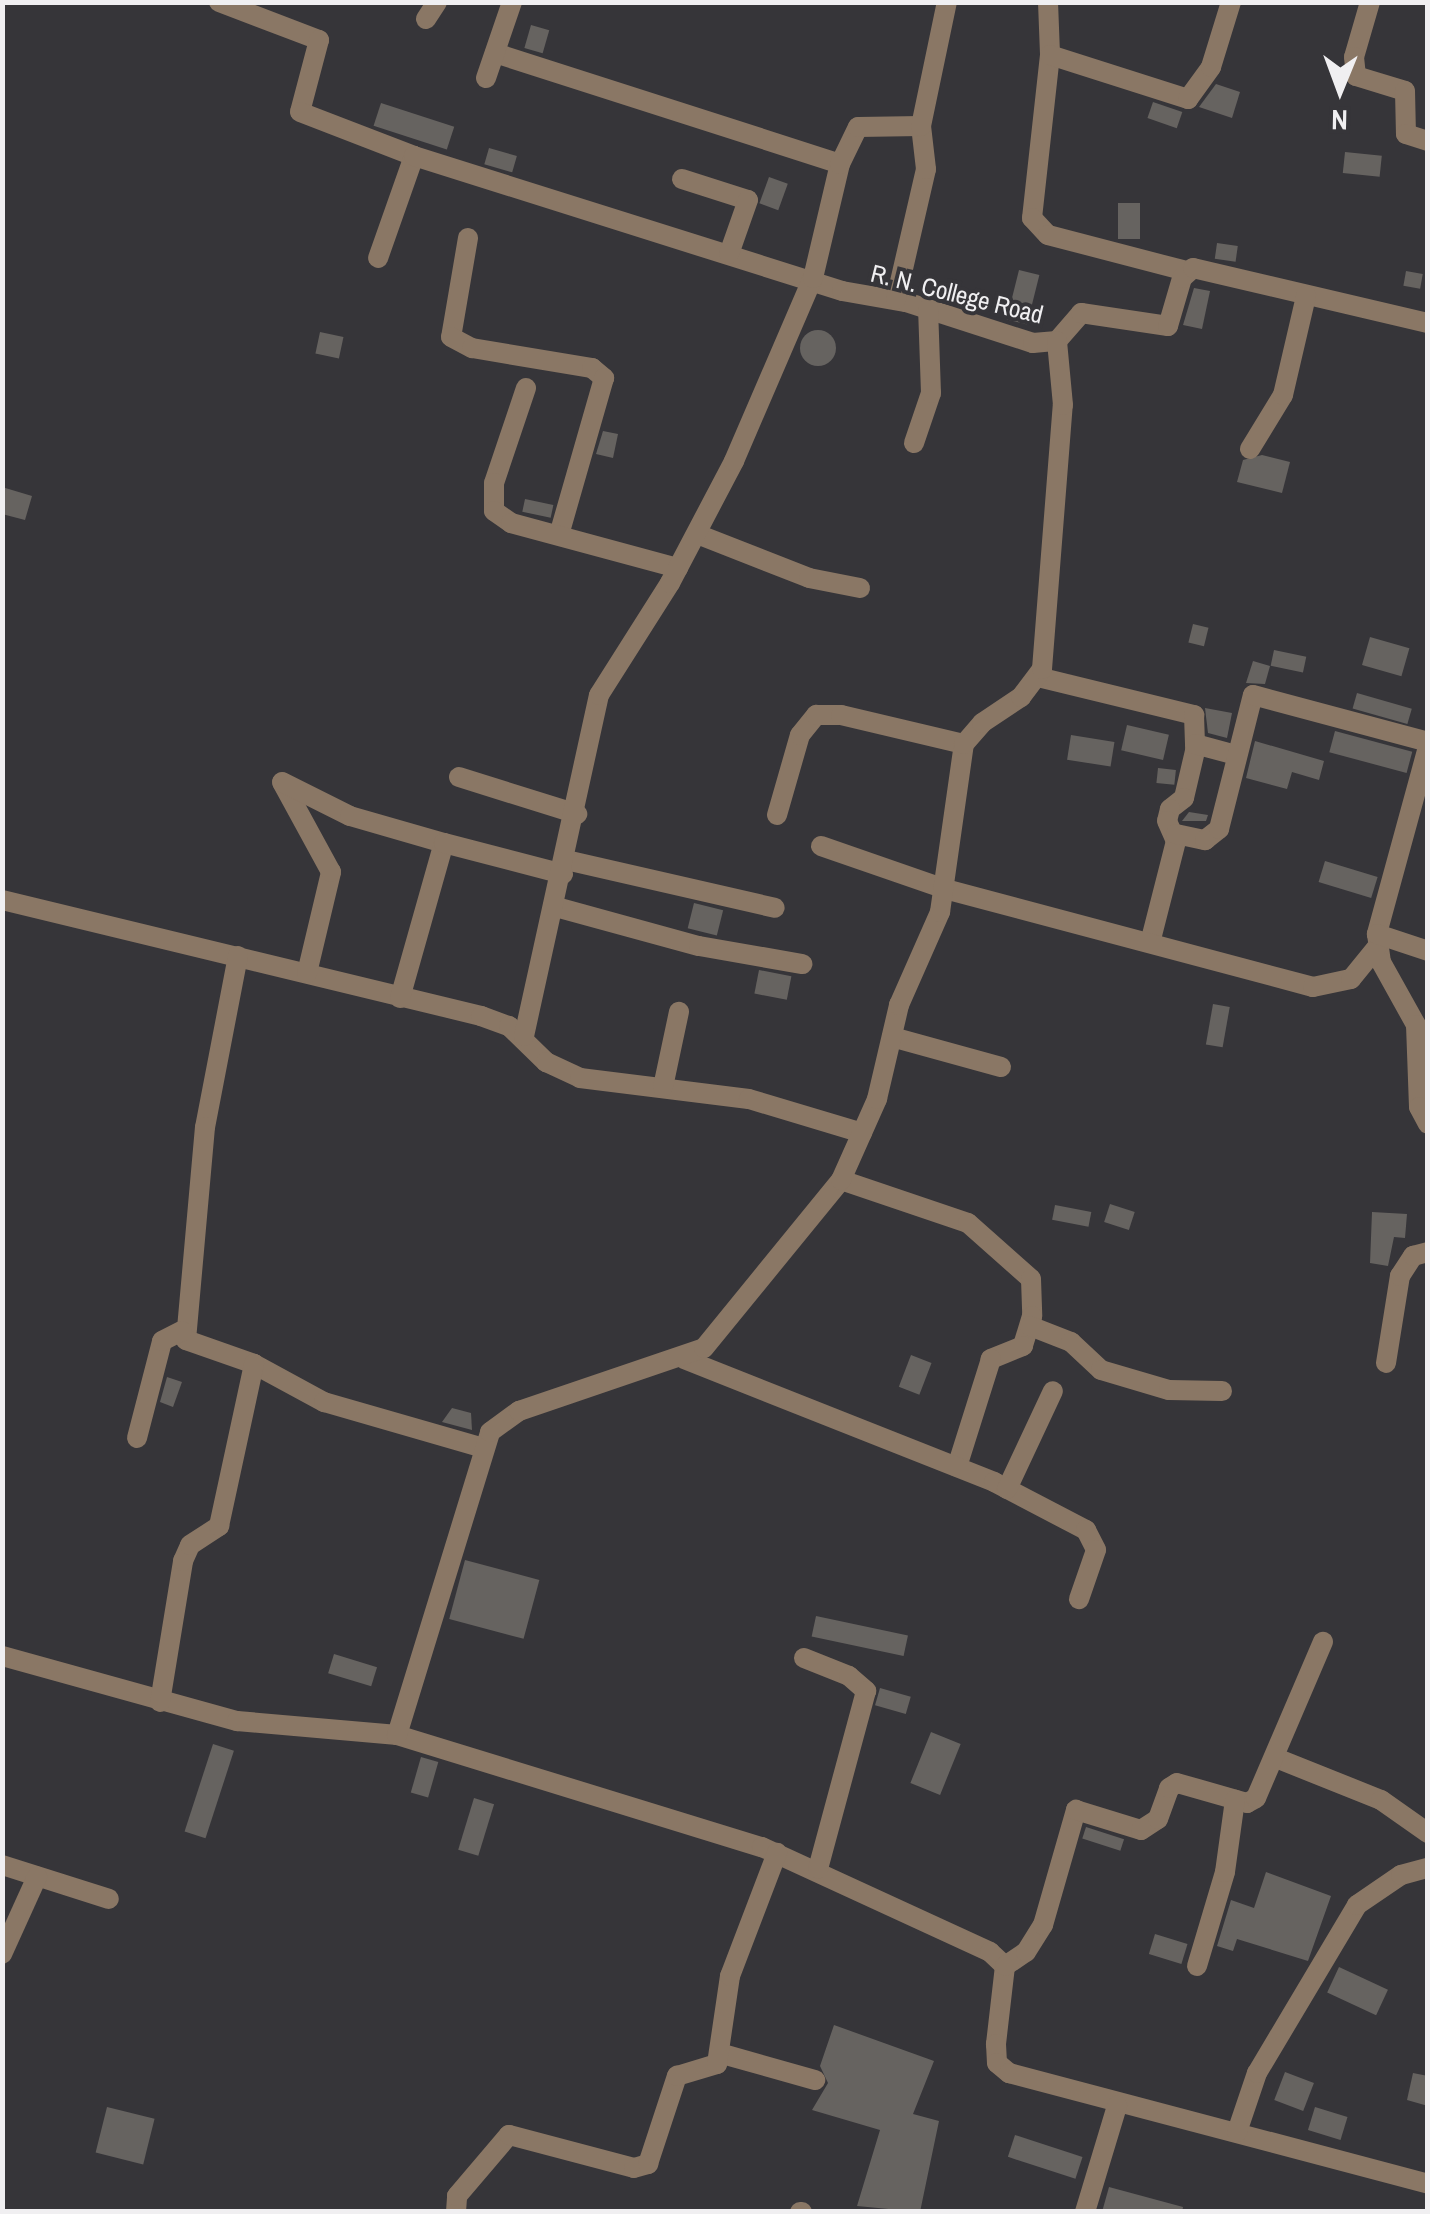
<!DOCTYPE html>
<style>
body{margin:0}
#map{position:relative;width:1430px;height:2214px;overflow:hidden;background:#363539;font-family:"Archivo Narrow",sans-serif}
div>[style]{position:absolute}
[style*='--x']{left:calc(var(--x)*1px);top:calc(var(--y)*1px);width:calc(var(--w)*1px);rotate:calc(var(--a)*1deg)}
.building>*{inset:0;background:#666360;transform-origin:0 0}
.round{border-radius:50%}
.street>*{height:20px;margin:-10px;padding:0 10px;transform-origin:10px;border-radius:10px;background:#8a7765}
span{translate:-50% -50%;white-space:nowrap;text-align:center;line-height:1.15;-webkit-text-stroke:8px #363539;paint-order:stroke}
.street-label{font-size:25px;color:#f0eff1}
.frame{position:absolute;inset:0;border:5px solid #f0eff1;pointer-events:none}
.north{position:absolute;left:1290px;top:40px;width:100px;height:100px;-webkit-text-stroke:8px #363539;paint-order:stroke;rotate:181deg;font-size:28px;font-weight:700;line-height:40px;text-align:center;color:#f0eff1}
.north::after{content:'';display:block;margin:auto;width:35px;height:45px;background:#f0eff1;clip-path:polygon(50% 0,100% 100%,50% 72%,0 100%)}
</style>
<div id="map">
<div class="building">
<div style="left:531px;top:25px;width:19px;height:24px;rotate:16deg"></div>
<div style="clip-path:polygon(1216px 84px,1240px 92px,1232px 118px,1199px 107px)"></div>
<div style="left:1153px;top:102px;width:31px;height:17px;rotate:19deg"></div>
<div style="left:381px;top:103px;width:77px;height:24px;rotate:18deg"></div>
<div style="left:489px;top:148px;width:29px;height:17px;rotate:16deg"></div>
<div style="left:1345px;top:152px;width:37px;height:21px;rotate:6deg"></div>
<div style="left:769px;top:177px;width:20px;height:28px;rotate:20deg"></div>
<div style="left:1118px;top:203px;width:22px;height:36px"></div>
<div style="left:1217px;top:243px;width:21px;height:16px;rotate:8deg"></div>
<div style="left:1019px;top:270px;width:21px;height:51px;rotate:14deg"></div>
<div style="left:1406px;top:271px;width:17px;height:15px;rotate:10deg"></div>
<div style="clip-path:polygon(1194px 288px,1210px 291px,1202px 329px,1183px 325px)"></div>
<div class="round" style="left:800px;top:330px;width:36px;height:36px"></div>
<div style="left:320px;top:332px;width:24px;height:22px;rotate:12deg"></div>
<div style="clip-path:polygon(603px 431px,618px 434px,613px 458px,596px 454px)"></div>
<div style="clip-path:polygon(1262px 455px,1290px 462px,1282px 493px,1237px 482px,1243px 460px)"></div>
<div style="clip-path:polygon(2px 487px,32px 496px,25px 520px,2px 514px)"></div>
<div style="left:525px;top:499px;width:29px;height:13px;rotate:12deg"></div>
<div style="left:1193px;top:624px;width:16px;height:19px;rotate:14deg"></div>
<div style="left:1370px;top:637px;width:41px;height:29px;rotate:16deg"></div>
<div style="left:1274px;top:650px;width:33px;height:16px;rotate:12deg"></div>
<div style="clip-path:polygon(1253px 661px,1270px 666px,1265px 684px,1246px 683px)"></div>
<div style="left:1357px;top:693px;width:57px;height:16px;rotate:16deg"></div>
<div style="clip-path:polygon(1205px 708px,1232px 713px,1227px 738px,1208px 733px)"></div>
<div style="left:1127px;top:725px;width:43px;height:26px;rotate:13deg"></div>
<div style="left:1335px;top:731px;width:80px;height:22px;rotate:15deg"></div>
<div style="left:1071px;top:735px;width:44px;height:25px;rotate:9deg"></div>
<div style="clip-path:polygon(1255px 741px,1324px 761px,1319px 780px,1292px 772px,1287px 789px,1246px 778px)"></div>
<div style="left:1158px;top:768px;width:18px;height:15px;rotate:6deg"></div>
<div style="clip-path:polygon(1189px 812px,1208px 815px,1206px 821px,1182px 821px)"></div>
<div style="left:1325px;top:861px;width:55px;height:22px;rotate:17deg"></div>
<div style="left:694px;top:903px;width:30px;height:26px;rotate:14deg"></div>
<div style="left:759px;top:970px;width:33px;height:24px;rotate:11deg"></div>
<div style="left:1213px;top:1004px;width:17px;height:41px;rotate:10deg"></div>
<div style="left:1110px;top:1204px;width:26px;height:19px;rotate:18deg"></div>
<div style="left:1055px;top:1205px;width:37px;height:15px;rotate:11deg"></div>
<div style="clip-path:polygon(1372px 1212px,1407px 1214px,1405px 1238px,1394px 1237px,1388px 1266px,1370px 1263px)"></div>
<div style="left:911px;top:1355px;width:22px;height:34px;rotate:21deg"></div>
<div style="clip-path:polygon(167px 1377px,182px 1382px,173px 1407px,160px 1402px)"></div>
<div style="clip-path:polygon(452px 1408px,471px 1413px,472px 1430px,442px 1422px)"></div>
<div style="left:465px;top:1560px;width:77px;height:61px;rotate:15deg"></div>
<div style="left:816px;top:1616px;width:94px;height:21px;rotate:12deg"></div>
<div style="left:334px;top:1654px;width:45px;height:20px;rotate:17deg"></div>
<div style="left:880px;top:1688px;width:32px;height:18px;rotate:16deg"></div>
<div style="left:931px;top:1732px;width:32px;height:55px;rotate:22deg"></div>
<div style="left:213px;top:1744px;width:22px;height:92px;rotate:18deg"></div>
<div style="left:421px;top:1757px;width:18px;height:37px;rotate:16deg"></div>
<div style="left:474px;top:1798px;width:21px;height:54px;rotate:17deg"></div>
<div style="left:1086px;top:1827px;width:40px;height:12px;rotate:18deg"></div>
<div style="clip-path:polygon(1266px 1872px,1331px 1896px,1308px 1961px,1237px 1939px,1233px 1951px,1217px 1946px,1231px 1900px,1254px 1908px)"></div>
<div style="left:1155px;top:1934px;width:34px;height:21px;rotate:17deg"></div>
<div style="left:1339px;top:1967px;width:54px;height:28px;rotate:25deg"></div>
<div style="clip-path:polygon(834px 2025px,934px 2061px,913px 2114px,939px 2121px,920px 2212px,857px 2206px,880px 2130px,812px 2110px,828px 2083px,820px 2066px)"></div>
<div style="left:1285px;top:2072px;width:31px;height:30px;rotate:21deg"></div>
<div style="clip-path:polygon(1413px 2073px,1428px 2076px,1428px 2106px,1407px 2100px)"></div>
<div style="left:107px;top:2107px;width:49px;height:47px;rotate:14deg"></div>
<div style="left:1315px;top:2107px;width:34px;height:24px;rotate:17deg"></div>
<div style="left:1015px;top:2135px;width:71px;height:23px;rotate:18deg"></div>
<div style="clip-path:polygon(1109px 2187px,1183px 2207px,1182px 2212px,1102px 2212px)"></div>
</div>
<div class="street">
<div style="--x:219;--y:2;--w:107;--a:20.8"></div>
<div style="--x:319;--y:40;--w:74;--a:104.8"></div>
<div style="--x:300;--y:112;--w:122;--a:21.1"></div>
<div style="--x:414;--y:156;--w:108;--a:109.4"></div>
<div style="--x:1048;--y:2;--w:53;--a:87.8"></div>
<div style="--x:1050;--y:55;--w:164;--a:96.3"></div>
<div style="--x:1032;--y:218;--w:23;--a:47"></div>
<div style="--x:1048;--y:235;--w:143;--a:14.6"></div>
<div style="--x:1370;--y:2;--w:57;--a:106.2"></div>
<div style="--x:1354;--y:57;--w:19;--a:84"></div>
<div style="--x:1356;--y:76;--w:51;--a:17"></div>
<div style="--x:1405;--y:91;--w:43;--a:88.7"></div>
<div style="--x:1406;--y:134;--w:23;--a:18"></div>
<div style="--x:426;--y:19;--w:20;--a:-57"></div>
<div style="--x:495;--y:53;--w:362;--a:17.8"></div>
<div style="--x:1050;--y:55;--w:145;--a:17.7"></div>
<div style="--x:1188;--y:99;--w:39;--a:-54"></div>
<div style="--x:1211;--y:67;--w:68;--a:-72.9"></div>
<div style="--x:486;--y:78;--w:80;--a:-71.1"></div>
<div style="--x:414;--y:156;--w:449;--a:17.5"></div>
<div style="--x:842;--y:291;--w:65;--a:9.8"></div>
<div style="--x:906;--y:302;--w:133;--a:17.9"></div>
<div style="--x:1033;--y:343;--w:24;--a:-5"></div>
<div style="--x:1057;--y:341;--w:37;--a:-49"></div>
<div style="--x:1081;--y:313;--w:88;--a:8.5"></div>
<div style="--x:1168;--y:326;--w:50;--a:-73.7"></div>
<div style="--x:1182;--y:278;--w:15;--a:-42"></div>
<div style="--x:1193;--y:268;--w:241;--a:13.2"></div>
<div style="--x:682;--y:179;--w:69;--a:17.7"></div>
<div style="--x:748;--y:200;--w:57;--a:109.4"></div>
<div style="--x:468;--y:238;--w:100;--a:99.7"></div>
<div style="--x:451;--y:337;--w:24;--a:28"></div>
<div style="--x:472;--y:348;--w:122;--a:9.5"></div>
<div style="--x:592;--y:368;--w:16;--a:40"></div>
<div style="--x:604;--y:378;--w:163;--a:106"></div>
<div style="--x:896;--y:299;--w:133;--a:-77"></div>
<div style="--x:926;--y:169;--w:43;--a:-96.6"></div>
<div style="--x:526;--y:388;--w:100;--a:108.6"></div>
<div style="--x:494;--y:483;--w:28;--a:90"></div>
<div style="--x:494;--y:511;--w:21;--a:35"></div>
<div style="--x:511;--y:523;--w:173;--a:15.1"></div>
<div style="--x:914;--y:443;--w:53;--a:-71.2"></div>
<div style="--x:931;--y:393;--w:84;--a:-92"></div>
<div style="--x:1250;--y:449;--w:63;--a:-58.6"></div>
<div style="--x:1283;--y:395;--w:102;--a:-76.9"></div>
<div style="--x:697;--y:534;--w:120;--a:21.4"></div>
<div style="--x:809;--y:578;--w:52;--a:11.1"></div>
<div style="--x:1038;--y:677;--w:161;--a:13.7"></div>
<div style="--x:1194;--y:715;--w:36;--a:88"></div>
<div style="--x:1195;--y:751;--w:48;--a:103.2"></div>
<div style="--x:1184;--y:798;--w:18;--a:142"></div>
<div style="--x:1170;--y:809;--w:12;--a:104"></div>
<div style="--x:1167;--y:821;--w:22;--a:66"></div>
<div style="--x:1176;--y:841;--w:105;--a:104.3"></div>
<div style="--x:1195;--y:744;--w:42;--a:15"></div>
<div style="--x:1428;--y:747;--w:194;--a:105.3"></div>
<div style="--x:1377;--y:934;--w:28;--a:82"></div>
<div style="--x:1381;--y:962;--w:72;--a:60.9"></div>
<div style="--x:1416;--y:1025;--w:82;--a:87.9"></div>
<div style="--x:1419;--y:1107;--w:19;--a:62"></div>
<div style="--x:459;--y:777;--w:124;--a:17.4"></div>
<div style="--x:777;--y:815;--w:83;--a:-74"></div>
<div style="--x:800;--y:735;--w:26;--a:-51"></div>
<div style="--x:816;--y:715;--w:25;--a:0"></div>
<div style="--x:841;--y:715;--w:126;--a:13.3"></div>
<div style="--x:1176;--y:834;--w:30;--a:12"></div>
<div style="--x:1205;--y:840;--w:18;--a:-38"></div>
<div style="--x:1219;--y:829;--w:138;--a:-75.8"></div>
<div style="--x:1253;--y:695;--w:181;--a:15"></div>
<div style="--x:821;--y:846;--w:131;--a:19.1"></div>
<div style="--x:945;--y:889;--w:381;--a:14.9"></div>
<div style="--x:1313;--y:987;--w:39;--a:-12"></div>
<div style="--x:1351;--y:979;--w:41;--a:-50.9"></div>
<div style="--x:566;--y:860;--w:214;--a:12.9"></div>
<div style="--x:2;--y:900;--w:493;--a:13.6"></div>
<div style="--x:481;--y:1016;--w:30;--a:20"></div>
<div style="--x:509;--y:1026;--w:52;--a:44.2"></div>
<div style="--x:546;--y:1062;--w:38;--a:25"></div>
<div style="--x:580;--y:1078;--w:170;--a:7.1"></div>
<div style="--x:749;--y:1099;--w:118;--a:16.7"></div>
<div style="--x:556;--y:907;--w:148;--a:15.3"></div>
<div style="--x:699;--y:946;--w:105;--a:9.9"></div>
<div style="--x:1377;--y:934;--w:54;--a:18.4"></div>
<div style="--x:238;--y:956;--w:174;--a:100.9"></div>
<div style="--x:205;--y:1127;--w:214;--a:95.1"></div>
<div style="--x:186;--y:1340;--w:72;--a:19.4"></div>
<div style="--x:254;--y:1364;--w:80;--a:28.5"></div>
<div style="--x:324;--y:1402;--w:162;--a:16.1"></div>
<div style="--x:307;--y:973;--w:104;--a:-76.6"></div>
<div style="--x:331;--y:872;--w:102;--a:-118.6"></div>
<div style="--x:282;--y:782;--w:76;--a:26.6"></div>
<div style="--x:350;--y:816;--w:98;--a:16"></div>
<div style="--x:400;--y:998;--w:161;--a:-74.2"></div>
<div style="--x:444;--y:843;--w:123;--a:14.6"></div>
<div style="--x:524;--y:1036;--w:349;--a:-77.6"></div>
<div style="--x:599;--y:695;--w:133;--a:-57.6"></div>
<div style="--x:670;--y:583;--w:138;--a:-62.3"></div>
<div style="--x:734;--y:461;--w:199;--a:-66.7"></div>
<div style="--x:813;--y:278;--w:117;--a:-76.7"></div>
<div style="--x:840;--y:164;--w:41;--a:-64.1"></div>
<div style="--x:858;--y:127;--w:63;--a:-0.9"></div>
<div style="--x:921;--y:126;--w:127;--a:-78.2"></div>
<div style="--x:892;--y:1037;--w:113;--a:15.4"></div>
<div style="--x:663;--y:1087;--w:77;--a:-78"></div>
<div style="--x:841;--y:1180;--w:134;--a:18.7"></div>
<div style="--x:968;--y:1223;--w:84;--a:41.6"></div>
<div style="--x:1031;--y:1279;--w:37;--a:88"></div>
<div style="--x:1032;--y:1316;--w:31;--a:107"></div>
<div style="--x:1023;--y:1346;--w:35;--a:158"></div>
<div style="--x:991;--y:1359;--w:113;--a:107.5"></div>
<div style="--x:1030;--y:1326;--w:44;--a:21.3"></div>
<div style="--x:1071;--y:1342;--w:41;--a:43"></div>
<div style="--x:1101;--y:1370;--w:71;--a:16.4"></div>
<div style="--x:1169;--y:1390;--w:53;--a:1.1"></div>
<div style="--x:684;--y:1359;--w:334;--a:21.6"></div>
<div style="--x:994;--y:1482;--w:104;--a:27.6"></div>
<div style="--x:1086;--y:1530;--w:22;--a:63"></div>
<div style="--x:1096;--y:1550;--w:52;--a:109.1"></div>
<div style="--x:1386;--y:1363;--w:88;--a:-80.9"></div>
<div style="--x:1400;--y:1276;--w:24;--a:-57"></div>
<div style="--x:1413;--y:1256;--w:16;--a:-15"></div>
<div style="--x:137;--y:1438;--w:100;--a:-75.5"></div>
<div style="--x:162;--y:1341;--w:22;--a:-27"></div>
<div style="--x:1007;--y:1489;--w:108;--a:-64.9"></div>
<div style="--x:2;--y:1656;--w:244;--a:15.5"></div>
<div style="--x:237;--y:1721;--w:161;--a:5"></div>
<div style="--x:397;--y:1735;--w:382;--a:17.1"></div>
<div style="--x:762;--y:1847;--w:251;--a:24.7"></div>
<div style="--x:990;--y:1952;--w:21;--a:43"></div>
<div style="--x:1005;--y:1966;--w:79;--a:96.6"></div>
<div style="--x:996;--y:2044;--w:19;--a:87"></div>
<div style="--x:997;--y:2063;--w:16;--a:40"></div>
<div style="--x:1009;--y:2073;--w:433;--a:14.8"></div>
<div style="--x:804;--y:1658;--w:48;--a:21.8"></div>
<div style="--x:849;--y:1676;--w:23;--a:41"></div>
<div style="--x:866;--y:1691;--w:184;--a:105.1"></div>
<div style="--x:160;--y:1702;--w:143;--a:-80.7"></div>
<div style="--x:183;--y:1561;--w:17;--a:-66"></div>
<div style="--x:190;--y:1545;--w:35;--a:-33"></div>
<div style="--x:219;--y:1526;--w:166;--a:-77.8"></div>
<div style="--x:397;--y:1735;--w:317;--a:-72.9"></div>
<div style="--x:490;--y:1432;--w:36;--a:-36"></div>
<div style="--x:519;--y:1411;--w:195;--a:-18.8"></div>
<div style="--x:704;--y:1348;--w:217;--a:-50.8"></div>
<div style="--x:841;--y:1180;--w:89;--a:-66"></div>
<div style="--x:877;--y:1099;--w:97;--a:-76.8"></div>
<div style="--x:899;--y:1005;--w:102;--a:-66.2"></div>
<div style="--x:940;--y:912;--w:170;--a:-81.9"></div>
<div style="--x:964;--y:744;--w:28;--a:-49"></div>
<div style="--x:982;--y:723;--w:47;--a:-33.7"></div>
<div style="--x:1021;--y:697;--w:35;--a:-53"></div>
<div style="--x:1042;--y:669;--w:265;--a:-85.5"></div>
<div style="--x:1063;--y:405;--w:64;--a:-95.4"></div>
<div style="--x:1276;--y:1758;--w:113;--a:21.8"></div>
<div style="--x:1381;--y:1800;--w:57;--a:35.1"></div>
<div style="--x:2;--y:1865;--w:112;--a:17.6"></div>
<div style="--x:2;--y:1954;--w:85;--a:-65.6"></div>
<div style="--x:1005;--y:1966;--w:25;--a:-34"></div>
<div style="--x:1026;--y:1952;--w:32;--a:-58"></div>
<div style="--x:1043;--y:1925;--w:120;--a:-74"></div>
<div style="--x:1076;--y:1810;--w:68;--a:17.1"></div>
<div style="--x:1141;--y:1830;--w:20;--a:-33"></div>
<div style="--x:1158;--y:1819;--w:33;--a:-70"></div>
<div style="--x:1169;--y:1788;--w:9;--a:-32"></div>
<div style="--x:1177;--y:1783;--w:73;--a:15.9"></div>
<div style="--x:1247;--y:1803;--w:10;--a:-29"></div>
<div style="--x:1256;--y:1798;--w:170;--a:-66.8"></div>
<div style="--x:1197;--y:1966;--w:98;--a:-73.4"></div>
<div style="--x:1225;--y:1872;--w:73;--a:-82.1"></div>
<div style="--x:719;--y:2053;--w:100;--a:15.7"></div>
<div style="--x:1237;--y:2132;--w:62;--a:-71.3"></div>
<div style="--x:1257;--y:2073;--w:196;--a:-59.2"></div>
<div style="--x:1357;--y:1905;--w:53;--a:-34.3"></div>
<div style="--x:1401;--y:1875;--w:28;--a:-15"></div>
<div style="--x:456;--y:2212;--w:16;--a:-86"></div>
<div style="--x:457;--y:2196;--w:80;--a:-49.6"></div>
<div style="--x:509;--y:2135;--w:129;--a:14.8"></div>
<div style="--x:634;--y:2168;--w:15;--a:-16"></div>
<div style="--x:648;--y:2164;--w:93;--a:-71.8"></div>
<div style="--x:677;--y:2076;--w:42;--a:-16.7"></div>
<div style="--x:717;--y:2064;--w:89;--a:-81.6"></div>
<div style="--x:730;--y:1976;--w:132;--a:-69.1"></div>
<div style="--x:800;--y:2212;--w:2;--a:0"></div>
<div style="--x:1085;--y:2212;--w:111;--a:-73.2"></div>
</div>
<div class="street-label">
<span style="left:957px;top:294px;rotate:14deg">R. N. College Road</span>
</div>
<div class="frame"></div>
<div class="north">N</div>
</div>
